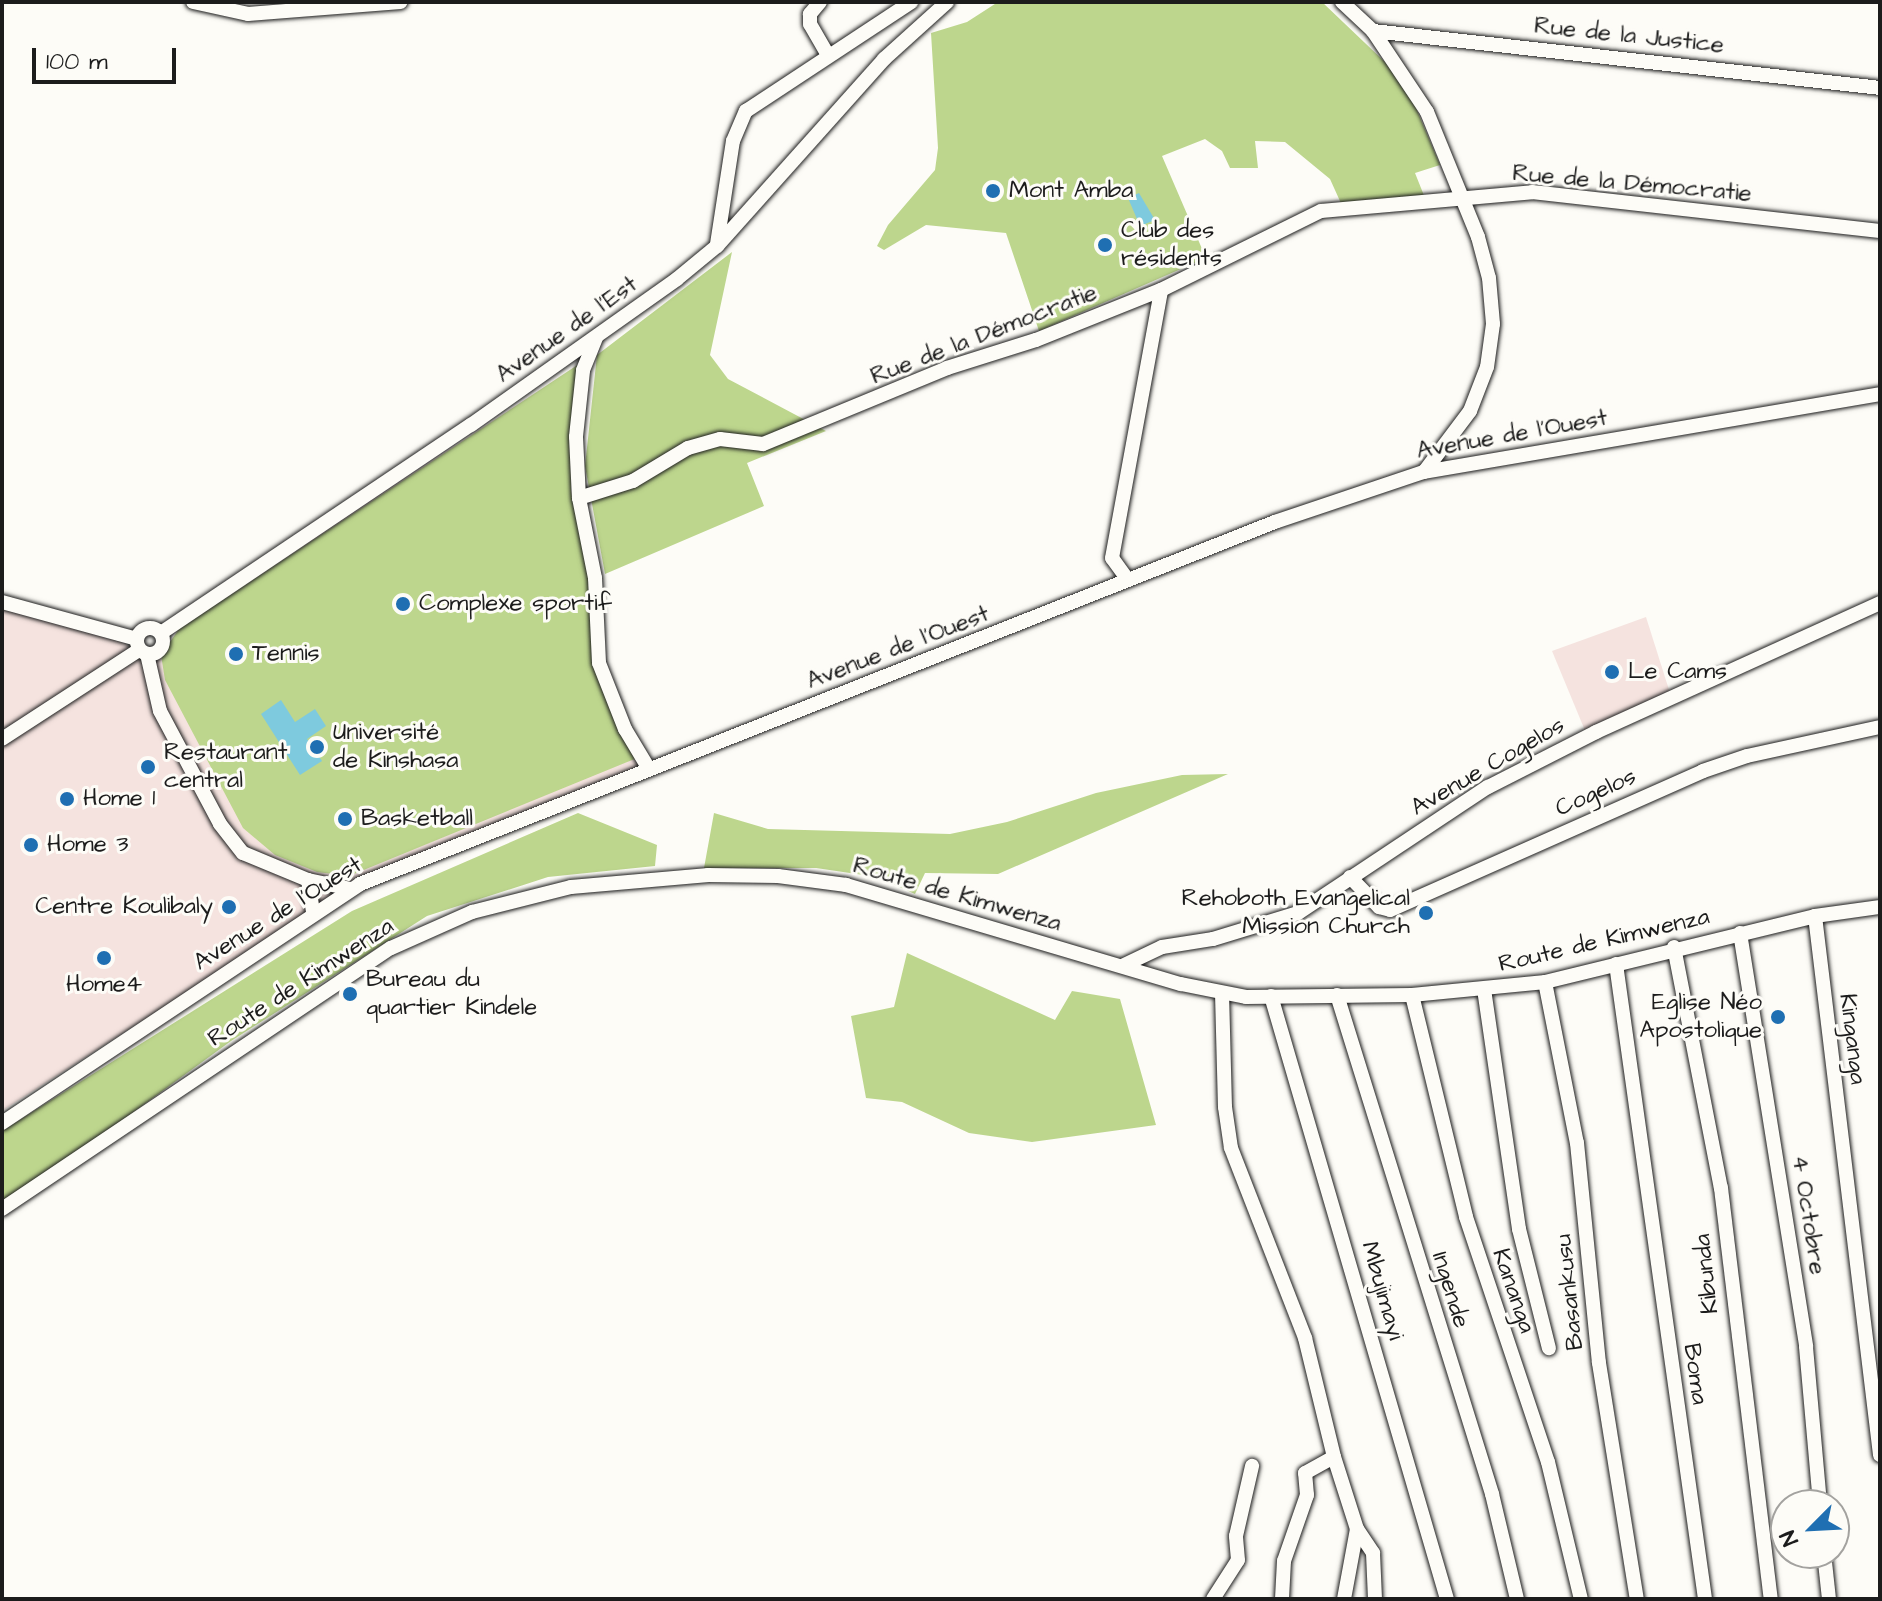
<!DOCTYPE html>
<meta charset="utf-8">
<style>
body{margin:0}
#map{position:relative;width:1882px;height:1601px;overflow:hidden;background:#fdfcf7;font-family:"Architects Daughter",sans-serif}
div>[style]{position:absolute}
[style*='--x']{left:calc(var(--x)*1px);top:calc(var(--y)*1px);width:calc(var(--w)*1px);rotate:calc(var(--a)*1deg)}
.built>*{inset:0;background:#f5e3df}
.green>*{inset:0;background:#bdd68d}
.water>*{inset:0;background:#7ecade}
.roads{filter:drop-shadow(0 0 2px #1c1c1c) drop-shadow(0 0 2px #1c1c1c)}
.minor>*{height:14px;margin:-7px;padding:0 7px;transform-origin:7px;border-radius:7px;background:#fdfcf7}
.minor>.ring{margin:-7px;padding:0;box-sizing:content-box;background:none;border:14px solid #fdfcf7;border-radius:50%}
.dots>*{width:22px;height:22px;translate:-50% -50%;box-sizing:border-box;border:4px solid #fdfcf7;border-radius:50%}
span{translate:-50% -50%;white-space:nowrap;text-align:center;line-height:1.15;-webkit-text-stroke:6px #fdfcf7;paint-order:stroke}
.street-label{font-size:24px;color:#1c1c1c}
.poi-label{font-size:24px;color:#1c1c1c}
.left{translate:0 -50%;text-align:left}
.right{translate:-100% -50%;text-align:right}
.frame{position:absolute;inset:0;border:4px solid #1c1c1c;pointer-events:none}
.north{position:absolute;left:1770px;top:1489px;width:80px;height:80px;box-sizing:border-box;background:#fdfcf7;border:2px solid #a3a29f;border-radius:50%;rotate:246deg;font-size:22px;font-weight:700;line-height:32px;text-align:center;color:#1c1c1c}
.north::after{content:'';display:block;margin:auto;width:28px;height:36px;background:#1f6fb2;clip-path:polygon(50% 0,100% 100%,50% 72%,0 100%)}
.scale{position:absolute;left:32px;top:48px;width:144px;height:36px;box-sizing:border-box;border:4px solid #1c1c1c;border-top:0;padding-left:10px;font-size:24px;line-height:28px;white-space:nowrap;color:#1c1c1c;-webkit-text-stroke:6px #fdfcf7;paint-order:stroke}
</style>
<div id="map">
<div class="built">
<div style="clip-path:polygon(579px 364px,570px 432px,571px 490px,589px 578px,593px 655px,643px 768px,356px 883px,2px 1111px,2px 606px,118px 635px,131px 650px,149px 657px,161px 655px,179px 629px,218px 601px)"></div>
<div style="clip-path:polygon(1646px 617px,1670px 693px,1586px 733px,1552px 651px)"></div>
</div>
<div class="green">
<div style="clip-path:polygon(998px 2px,1322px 2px,1386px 63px,1416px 108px,1440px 165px,1415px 173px,1427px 203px,1344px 210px,1330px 179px,1285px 142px,1255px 141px,1258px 168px,1230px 168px,1222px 151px,1205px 139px,1162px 156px,1206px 258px,1039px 331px,1006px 233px,926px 225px,884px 250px,877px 246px,888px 225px,935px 170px,938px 148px,931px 33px,967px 22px)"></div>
<div style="clip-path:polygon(732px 252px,710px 355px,728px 379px,826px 431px,747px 463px,764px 506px,605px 574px,585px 466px,597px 355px)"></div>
<div style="clip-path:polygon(579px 364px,570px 432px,571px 490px,589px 578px,593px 655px,637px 758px,349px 876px,317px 872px,275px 855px,243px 828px,165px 680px,161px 655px,179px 629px)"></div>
<div style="clip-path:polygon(1228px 774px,998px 874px,925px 873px,915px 894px,877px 877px,816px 868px,704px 868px,714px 813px,768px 829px,950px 834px,1007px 822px,1096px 793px,1182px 775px)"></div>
<div style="clip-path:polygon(578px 813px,657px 845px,655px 866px,548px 877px,427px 916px,231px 1041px,2px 1208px,2px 1131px,352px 911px)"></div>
<div style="clip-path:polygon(907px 953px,1055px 1020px,1072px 991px,1120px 999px,1156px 1125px,1032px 1142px,969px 1133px,902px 1102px,866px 1098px,851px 1016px,894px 1007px)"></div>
</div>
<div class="water">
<div style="clip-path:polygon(1139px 193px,1155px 220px,1140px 226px,1128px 198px)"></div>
<div style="clip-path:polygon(281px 700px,295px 722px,315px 709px,326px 726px,307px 739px,322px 761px,300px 775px,261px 714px)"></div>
</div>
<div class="roads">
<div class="minor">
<div style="--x:193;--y:2;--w:56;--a:12.3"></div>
<div style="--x:248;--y:14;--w:153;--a:-4.5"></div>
<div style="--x:820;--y:2;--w:16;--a:130"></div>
<div style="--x:810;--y:14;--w:10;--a:90"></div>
<div style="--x:810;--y:24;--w:34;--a:60"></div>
<div style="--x:1342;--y:2;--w:42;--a:43.1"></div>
<div style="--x:1373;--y:31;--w:97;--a:56.3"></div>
<div style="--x:1427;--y:112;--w:135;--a:67.8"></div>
<div style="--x:1478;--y:237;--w:42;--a:75"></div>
<div style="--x:1489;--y:278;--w:46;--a:85"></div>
<div style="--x:1493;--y:324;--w:43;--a:97.9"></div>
<div style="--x:1487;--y:367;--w:47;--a:111.1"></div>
<div style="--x:1470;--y:411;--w:76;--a:127"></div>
<div style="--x:1373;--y:31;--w:510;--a:6.41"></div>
<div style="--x:717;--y:244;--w:104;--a:-81.2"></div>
<div style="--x:733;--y:141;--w:33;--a:-67"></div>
<div style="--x:746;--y:111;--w:198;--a:-33.4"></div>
<div style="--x:596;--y:338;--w:35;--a:112"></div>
<div style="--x:583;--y:371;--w:66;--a:96.1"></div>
<div style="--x:576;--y:437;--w:61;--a:87.2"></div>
<div style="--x:579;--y:498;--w:82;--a:78.7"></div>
<div style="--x:595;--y:578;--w:85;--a:87.3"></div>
<div style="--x:599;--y:663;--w:71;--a:68.5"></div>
<div style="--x:625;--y:729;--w:47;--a:59"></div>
<div style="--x:579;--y:498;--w:57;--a:-17.5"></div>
<div style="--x:633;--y:481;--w:64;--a:-31"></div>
<div style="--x:688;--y:448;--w:33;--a:-16"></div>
<div style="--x:720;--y:439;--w:43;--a:6.6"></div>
<div style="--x:763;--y:444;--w:199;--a:-22.4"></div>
<div style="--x:947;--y:368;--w:93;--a:-17.5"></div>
<div style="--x:1036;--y:340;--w:135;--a:-21.8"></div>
<div style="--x:1161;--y:290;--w:178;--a:-26.3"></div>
<div style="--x:1321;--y:211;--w:212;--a:-5.1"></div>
<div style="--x:1532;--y:192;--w:350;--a:6.4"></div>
<div style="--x:1128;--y:580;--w:27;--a:-126"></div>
<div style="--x:1112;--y:558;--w:272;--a:-79.6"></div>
<div style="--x:2;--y:602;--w:140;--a:15.3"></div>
<div class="ring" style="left:137px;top:628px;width:12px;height:12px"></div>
<div style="--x:161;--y:633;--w:373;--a:-33.9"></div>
<div style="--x:471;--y:425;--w:252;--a:-35.3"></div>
<div style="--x:677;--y:279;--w:52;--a:-39.5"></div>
<div style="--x:717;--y:246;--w:251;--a:-48.2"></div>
<div style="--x:884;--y:59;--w:85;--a:-42.1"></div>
<div style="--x:147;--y:654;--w:58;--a:77.2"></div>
<div style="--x:160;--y:711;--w:128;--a:62"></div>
<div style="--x:220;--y:824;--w:37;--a:52"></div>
<div style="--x:243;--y:853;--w:70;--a:22.6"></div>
<div style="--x:308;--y:880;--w:44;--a:11.8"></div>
<div style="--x:2;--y:739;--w:163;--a:-33"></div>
<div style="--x:1350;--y:877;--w:42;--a:46"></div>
<div style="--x:1379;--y:907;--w:11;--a:15"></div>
<div style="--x:1390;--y:910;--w:342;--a:-23.9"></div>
<div style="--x:1703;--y:771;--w:46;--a:-18.8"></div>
<div style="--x:1747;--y:756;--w:136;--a:-12.3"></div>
<div style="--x:308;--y:880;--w:33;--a:81"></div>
<div style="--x:1815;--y:916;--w:543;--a:83.12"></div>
<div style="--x:1740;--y:933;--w:419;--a:80.9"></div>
<div style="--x:1806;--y:1347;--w:159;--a:84.9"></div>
<div style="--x:1674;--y:947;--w:246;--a:79"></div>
<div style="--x:1721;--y:1188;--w:414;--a:83.1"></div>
<div style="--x:1616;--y:964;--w:641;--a:82.02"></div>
<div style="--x:1122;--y:966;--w:44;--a:-25.4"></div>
<div style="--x:1162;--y:947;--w:52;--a:-8.9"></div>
<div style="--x:1213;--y:939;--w:89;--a:-17"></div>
<div style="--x:1298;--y:913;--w:228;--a:-33.6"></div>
<div style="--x:1488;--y:787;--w:121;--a:-27"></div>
<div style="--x:1596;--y:732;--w:312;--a:-24.4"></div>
<div style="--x:1545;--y:982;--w:164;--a:78.8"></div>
<div style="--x:1577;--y:1143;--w:221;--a:84.3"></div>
<div style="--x:1599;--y:1363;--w:239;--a:80.9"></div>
<div style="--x:1484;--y:989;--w:243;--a:81.7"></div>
<div style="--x:1519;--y:1229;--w:123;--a:75.9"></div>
<div style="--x:1222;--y:993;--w:114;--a:88.5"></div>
<div style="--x:1225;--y:1107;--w:41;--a:81.7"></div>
<div style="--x:1231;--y:1148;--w:204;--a:68.7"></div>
<div style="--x:1305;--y:1338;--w:122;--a:76.3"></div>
<div style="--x:1334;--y:1457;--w:76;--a:72.3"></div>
<div style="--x:1357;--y:1529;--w:29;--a:56"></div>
<div style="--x:1373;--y:1553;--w:46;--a:87.5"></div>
<div style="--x:1337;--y:995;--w:523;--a:72.74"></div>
<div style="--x:1492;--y:1494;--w:108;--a:76.6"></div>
<div style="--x:1412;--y:995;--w:228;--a:76.3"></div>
<div style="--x:1466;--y:1217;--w:258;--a:71.5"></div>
<div style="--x:1548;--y:1462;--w:141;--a:76.5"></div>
<div style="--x:1271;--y:996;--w:628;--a:73.73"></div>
<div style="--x:2;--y:1123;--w:430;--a:-33.7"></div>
<div style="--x:360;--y:884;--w:984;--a:-21.59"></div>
<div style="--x:1275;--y:522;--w:157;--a:-18.6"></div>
<div style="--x:1424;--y:472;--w:463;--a:-9.7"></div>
<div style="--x:2;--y:1209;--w:468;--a:-33.9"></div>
<div style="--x:391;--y:948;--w:89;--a:-24"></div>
<div style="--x:472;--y:912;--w:102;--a:-14.2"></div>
<div style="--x:571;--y:887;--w:138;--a:-5"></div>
<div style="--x:708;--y:875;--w:70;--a:0.8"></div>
<div style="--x:778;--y:876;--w:69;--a:7.5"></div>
<div style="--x:846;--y:885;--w:349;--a:16.5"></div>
<div style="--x:1181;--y:984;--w:66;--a:11.3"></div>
<div style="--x:1246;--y:997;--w:166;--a:-0.7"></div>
<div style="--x:1412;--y:995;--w:134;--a:-5.6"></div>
<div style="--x:1545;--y:982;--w:278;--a:-13.7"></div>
<div style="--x:1815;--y:916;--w:66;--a:-7.9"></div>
<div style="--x:1824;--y:1553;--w:46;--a:83.8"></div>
<div style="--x:1213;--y:1599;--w:46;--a:-57.3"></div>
<div style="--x:1238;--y:1560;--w:24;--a:-95"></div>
<div style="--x:1236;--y:1536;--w:72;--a:-77.1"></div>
<div style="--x:1282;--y:1599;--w:38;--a:-87"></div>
<div style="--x:1284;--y:1561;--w:70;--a:-70.8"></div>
<div style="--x:1307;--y:1495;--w:22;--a:-95"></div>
<div style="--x:1305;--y:1473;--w:33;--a:-29"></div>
<div style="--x:1344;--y:1599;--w:71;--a:-79.5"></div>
</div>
</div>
<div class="dots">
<div style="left:993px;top:191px;background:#1f6fb2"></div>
<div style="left:1105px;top:245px;background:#1f6fb2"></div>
<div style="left:403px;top:604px;background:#1f6fb2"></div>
<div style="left:236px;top:654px;background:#1f6fb2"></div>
<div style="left:1612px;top:672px;background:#1f6fb2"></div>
<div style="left:317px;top:747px;background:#1f6fb2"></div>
<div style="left:148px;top:767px;background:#1f6fb2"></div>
<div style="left:67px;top:799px;background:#1f6fb2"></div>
<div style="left:345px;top:819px;background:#1f6fb2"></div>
<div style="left:31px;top:845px;background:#1f6fb2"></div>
<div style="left:229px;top:907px;background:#1f6fb2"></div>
<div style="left:1426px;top:913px;background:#1f6fb2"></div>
<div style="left:104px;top:958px;background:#1f6fb2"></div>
<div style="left:350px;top:994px;background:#1f6fb2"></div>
<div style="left:1778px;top:1017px;background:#1f6fb2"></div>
</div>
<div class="street-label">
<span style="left:1629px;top:36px;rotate:6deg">Rue de la Justice</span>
<span style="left:1632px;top:184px;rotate:5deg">Rue de la Démocratie</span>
<span style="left:567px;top:330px;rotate:-35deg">Avenue de l'Est</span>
<span style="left:984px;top:335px;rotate:-21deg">Rue de la Démocratie</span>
<span style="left:1512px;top:435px;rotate:-10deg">Avenue de l'Ouest</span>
<span style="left:898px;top:648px;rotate:-21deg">Avenue de l'Ouest</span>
<span style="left:1488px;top:767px;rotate:-30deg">Avenue Cogelos</span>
<span style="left:1596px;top:793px;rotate:-24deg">Cogelos</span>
<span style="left:957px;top:895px;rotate:16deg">Route de Kimwenza</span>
<span style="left:278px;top:914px;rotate:-32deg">Avenue de l'Ouest</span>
<span style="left:1604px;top:941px;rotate:-13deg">Route de Kimwenza</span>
<span style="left:301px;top:983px;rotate:-33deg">Route de Kimwenza</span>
<span style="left:1852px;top:1039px;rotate:83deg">Kinganga</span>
<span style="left:1808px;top:1215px;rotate:81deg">4 Octobre</span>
<span style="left:1707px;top:1274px;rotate:-96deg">Kibunda</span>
<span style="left:1450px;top:1290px;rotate:73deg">Ingende</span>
<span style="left:1382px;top:1291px;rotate:74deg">Mbujimayi</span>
<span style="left:1513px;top:1291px;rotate:71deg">Kananga</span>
<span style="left:1570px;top:1292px;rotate:-96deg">Basankusu</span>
<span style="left:1695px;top:1374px;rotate:82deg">Boma</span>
</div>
<div class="poi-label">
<span class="left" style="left:1009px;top:191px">Mont Amba</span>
<span class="left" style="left:1121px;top:245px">Club des<br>résidents</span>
<span class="left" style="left:419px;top:604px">Complexe sportif</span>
<span class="left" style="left:252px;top:654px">Tennis</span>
<span class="left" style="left:1628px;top:672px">Le Cams</span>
<span class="left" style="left:333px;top:747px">Université<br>de Kinshasa</span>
<span class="left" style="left:164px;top:767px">Restaurant<br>central</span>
<span class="left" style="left:83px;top:799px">Home 1</span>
<span class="left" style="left:361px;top:819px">Basketball</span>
<span class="left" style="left:47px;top:845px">Home 3</span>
<span class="right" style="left:1410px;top:913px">Rehoboth Evangelical<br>Mission Church</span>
<span class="right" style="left:213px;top:907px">Centre Koulibaly</span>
<span class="left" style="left:366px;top:994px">Bureau du<br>quartier Kindele</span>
<span style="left:104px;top:985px">Home4</span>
<span class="right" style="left:1762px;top:1017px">Eglise Néo<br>Apostolique</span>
</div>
<div class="frame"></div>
<div class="north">N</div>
<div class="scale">100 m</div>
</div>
